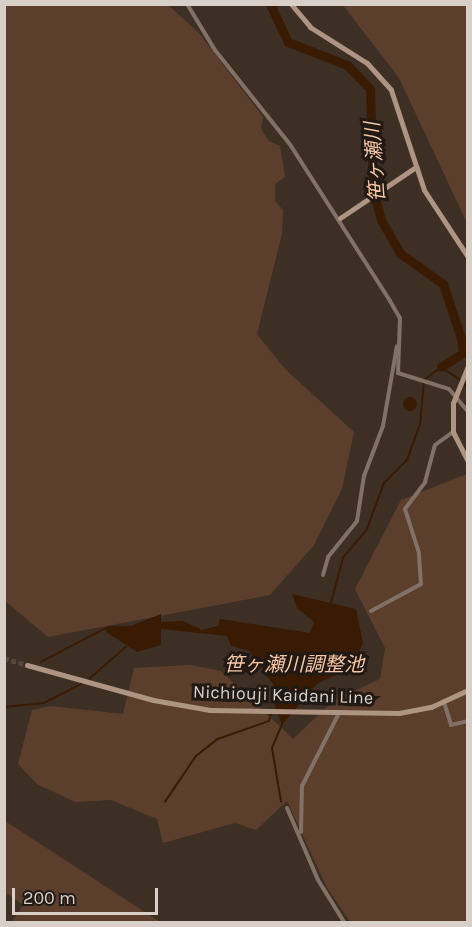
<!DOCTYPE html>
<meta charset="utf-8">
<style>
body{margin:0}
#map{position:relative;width:472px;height:927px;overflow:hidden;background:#3e2f25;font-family:Karla,"Noto Sans JP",sans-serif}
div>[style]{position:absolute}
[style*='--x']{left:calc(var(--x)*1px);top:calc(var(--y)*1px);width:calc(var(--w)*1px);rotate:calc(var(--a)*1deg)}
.green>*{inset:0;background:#5b3f2c}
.water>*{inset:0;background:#391b03}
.round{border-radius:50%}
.stream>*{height:1.5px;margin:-0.75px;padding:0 0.75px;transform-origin:0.75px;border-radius:0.75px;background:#391b03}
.river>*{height:9px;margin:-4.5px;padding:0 4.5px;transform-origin:4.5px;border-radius:4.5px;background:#391b03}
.secondary-tunnel>*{height:5px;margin-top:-2.5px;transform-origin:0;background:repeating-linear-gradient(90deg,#55473e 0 5px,transparent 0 7.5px)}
.street>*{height:4px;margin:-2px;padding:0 2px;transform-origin:2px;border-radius:2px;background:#827166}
.secondary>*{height:5px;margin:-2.5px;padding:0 2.5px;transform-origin:2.5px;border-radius:2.5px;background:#ae9482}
.secondary-bridge>*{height:5px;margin:-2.5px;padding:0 2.5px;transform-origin:2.5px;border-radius:2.5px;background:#ae9482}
span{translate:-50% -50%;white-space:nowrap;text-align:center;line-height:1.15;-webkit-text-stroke:6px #201914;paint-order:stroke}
.street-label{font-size:18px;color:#d9cfc9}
.water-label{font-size:20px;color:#f7c5a4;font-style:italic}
.frame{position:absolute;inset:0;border:6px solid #d9cfc9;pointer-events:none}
.scale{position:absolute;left:12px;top:888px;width:146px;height:27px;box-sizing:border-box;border:3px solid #d9cfc9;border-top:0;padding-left:8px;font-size:18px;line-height:21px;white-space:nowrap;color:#d9cfc9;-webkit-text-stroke:4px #201914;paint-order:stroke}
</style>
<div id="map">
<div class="green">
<div style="clip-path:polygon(4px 5px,168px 5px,199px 33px,263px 117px,261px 129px,269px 141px,280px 146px,285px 177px,275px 184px,275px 201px,283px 210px,282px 234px,257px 334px,285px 369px,354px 432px,342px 489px,314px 545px,270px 595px,48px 637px,5px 601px)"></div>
<div style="clip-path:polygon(343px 5px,467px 5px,467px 223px,399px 78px)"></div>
<div style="clip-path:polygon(467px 474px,467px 922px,350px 922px,326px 886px,287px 801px,256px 830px,235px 823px,163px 843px,157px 819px,111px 800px,75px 802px,37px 784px,18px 764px,32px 710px,50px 706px,123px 714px,134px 668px,191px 665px,221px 671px,293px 739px,333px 701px,380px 679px,385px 648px,355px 589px,401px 500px)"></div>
<div style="clip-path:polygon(5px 821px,160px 922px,12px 922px,23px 905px,8px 894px,5px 898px)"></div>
</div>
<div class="water">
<div class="round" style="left:403px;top:397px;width:14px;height:14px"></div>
<div style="clip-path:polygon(292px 594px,356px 609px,363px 643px,359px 652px,368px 672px,342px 672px,317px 684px,282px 725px,274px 703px,275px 687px,249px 651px,231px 646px,227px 636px,161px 629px,161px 645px,137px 652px,106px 632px,107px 626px,131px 626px,161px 614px,161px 622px,183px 621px,202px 630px,218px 626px,220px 619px,310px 633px,314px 622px,297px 608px)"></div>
</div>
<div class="stream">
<div style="--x:465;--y:383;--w:8;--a:67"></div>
<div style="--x:331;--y:603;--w:47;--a:-75.1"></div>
<div style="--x:343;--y:558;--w:38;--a:-50"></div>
<div style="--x:367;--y:529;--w:49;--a:-69.7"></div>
<div style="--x:384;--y:483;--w:33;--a:-45"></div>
<div style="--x:407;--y:460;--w:37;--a:-70"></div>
<div style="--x:420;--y:425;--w:45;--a:-84.9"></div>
<div style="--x:424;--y:380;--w:21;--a:-37"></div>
<div style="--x:441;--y:367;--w:24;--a:33"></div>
<div style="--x:41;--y:662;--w:73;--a:-27.6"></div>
<div style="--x:89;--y:679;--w:49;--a:-40.9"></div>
<div style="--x:4;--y:707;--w:40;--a:-5.7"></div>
<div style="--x:44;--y:703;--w:46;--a:-27.1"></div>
<div style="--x:165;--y:802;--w:55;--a:-56"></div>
<div style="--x:196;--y:756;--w:28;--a:-38"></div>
<div style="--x:218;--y:739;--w:54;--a:-19.4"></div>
<div style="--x:269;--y:721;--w:7;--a:-74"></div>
<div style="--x:281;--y:802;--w:55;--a:-99.5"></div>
<div style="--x:272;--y:748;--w:25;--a:-67"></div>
</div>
<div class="river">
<div style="--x:270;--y:4;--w:42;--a:64.7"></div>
<div style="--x:288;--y:42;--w:63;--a:21.3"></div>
<div style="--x:347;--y:65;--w:33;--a:46"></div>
<div style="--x:370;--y:89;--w:101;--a:88.3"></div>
<div style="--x:373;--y:190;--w:31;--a:75"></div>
<div style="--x:381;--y:220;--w:39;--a:60"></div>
<div style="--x:401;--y:254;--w:52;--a:35.5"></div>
<div style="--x:443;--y:284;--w:57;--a:71.6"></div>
<div style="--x:461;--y:338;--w:15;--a:82"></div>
<div style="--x:463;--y:353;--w:26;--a:148"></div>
</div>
<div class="secondary-tunnel">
<div style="--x:4;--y:658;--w:24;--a:17"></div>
</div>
<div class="street">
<div style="--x:187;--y:4;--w:54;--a:58.7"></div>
<div style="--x:215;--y:50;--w:122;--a:51.6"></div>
<div style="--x:291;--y:146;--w:184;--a:57.4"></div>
<div style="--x:390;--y:301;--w:20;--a:60"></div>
<div style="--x:400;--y:318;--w:55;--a:92.1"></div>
<div style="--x:398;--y:373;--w:53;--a:17.4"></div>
<div style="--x:449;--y:389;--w:30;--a:50"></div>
<div style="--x:323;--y:575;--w:19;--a:-74"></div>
<div style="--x:328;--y:557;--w:46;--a:-51.1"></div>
<div style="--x:357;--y:521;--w:46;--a:-81.2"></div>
<div style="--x:364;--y:476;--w:53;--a:-69.2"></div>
<div style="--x:383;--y:426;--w:81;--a:-80.1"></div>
<div style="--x:371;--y:611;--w:57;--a:-28.4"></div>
<div style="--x:421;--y:584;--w:31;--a:-94"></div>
<div style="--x:419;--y:553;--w:46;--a:-107.7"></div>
<div style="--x:405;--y:509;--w:34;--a:-53"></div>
<div style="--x:425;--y:482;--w:38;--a:-75"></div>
<div style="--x:435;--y:445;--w:22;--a:-36"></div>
<div style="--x:444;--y:702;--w:24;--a:73"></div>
<div style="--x:451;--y:725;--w:17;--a:-13"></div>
<div style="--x:287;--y:808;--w:78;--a:66.7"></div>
<div style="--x:318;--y:880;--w:49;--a:58.2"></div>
<div style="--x:301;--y:832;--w:46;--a:-88.8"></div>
<div style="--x:302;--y:786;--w:82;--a:-63.1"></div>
</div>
<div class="secondary">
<div style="--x:291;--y:4;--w:30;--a:50"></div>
<div style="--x:310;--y:27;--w:67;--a:32.3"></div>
<div style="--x:367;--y:63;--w:36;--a:48"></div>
<div style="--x:391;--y:90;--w:105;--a:71.7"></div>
<div style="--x:424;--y:190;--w:80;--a:56.7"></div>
<div style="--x:340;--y:218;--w:92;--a:-33.9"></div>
<div style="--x:453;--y:403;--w:29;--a:90"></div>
<div style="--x:453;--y:432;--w:33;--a:63"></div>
<div style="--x:27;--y:665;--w:131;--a:15.5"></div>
<div style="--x:153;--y:700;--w:58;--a:10"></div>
<div style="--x:210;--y:710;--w:189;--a:0.9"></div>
<div style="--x:399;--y:713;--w:33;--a:-11"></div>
<div style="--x:431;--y:707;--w:41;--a:-24.7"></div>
</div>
<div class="secondary-bridge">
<div style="--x:453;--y:403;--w:40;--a:-68"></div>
</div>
<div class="street-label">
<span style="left:283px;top:695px;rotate:2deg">Nichiouji Kaidani Line</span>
</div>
<div class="water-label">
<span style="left:375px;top:162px;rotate:-94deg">笹ヶ瀬川</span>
<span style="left:294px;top:664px">笹ヶ瀬川調整池</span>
</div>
<div class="frame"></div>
<div class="scale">200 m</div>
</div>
